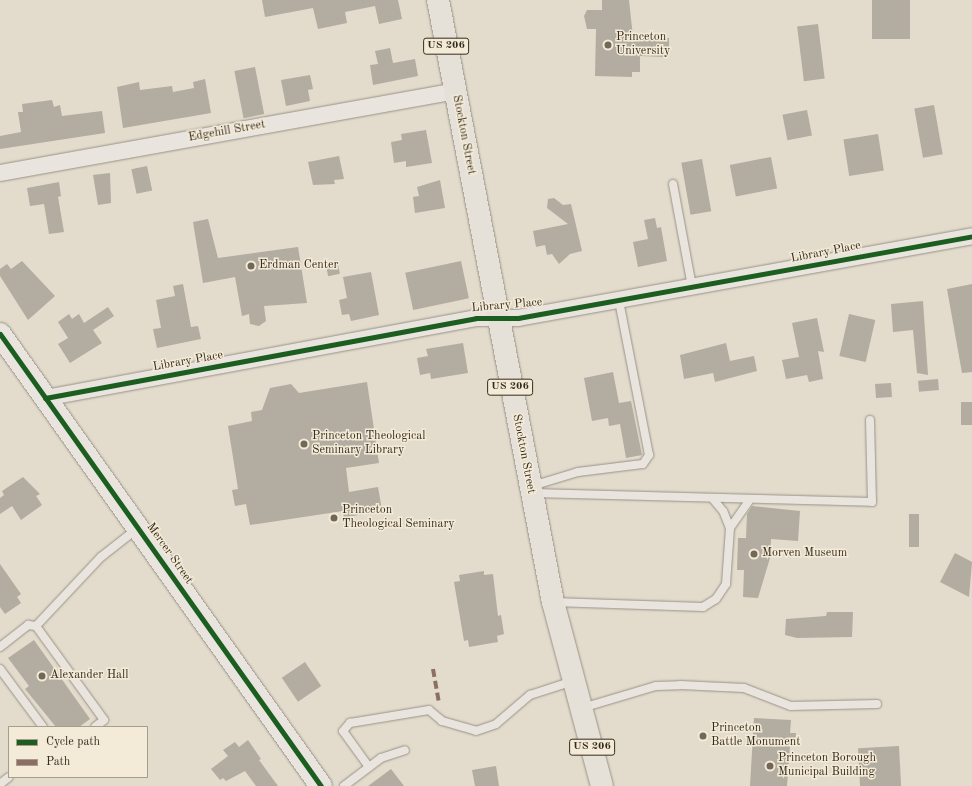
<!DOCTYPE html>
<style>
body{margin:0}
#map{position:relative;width:972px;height:786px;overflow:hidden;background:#e3dccc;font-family:"Old Standard TT",serif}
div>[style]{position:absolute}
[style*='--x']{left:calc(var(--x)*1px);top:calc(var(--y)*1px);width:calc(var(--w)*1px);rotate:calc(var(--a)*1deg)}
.building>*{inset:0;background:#b2aca1;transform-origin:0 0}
.roads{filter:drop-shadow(0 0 1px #989287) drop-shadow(0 0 1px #989287)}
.lane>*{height:8px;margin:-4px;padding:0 4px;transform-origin:4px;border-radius:4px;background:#e9e5de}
.street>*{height:16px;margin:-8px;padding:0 8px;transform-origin:8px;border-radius:8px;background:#e9e5de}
.secondary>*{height:22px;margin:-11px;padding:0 11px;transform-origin:11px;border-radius:11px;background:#e9e5de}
.highway>*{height:22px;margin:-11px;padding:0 11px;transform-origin:11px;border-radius:11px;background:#e6e1d8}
.quiet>*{height:4px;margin-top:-2px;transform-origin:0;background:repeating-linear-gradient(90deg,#8d6e63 0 8px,transparent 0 12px)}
.cycleway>*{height:5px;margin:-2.5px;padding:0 2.5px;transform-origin:2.5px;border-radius:2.5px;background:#1b5e20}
.dots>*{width:11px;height:11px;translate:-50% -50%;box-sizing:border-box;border:2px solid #f3ead8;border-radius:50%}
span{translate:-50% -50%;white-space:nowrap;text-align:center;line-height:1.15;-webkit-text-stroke:3px #f3ead8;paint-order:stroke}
.shield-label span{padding:1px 3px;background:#f3ead8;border:1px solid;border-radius:3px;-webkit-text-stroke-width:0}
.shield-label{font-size:11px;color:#362a1a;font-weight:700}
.poi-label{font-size:12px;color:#362a1a}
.left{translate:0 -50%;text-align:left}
.street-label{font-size:12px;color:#362a1a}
.legend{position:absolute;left:8px;top:726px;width:140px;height:52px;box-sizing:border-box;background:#f3ead8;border:1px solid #a79d8c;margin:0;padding:5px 7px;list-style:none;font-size:12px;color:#362a1a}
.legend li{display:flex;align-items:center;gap:8px;height:20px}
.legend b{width:20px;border:1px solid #a79d8c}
</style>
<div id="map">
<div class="building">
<div style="clip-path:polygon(262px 0,398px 0,402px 19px,379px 24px,375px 6px,345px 12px,347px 23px,318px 29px,313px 8px,265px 17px)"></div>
<div style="clip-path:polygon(602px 0,629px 0,633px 37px,669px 38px,669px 51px,665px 51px,665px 57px,640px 56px,640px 72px,632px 72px,632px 77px,595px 76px,596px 29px,587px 29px,584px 16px,587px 10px,602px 10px)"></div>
<div style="left:872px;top:0;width:38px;height:39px"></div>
<div style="left:818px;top:24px;width:55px;height:21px;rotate:83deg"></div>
<div style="clip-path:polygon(390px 48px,393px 63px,415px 59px,418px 76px,373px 85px,370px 65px,378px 64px,375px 51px)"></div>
<div style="left:255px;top:67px;width:48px;height:21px;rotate:79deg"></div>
<div style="clip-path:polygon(310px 75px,313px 89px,308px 90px,310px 101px,286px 106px,281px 80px)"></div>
<div style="clip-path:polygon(205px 79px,211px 113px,123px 128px,117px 87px,139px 82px,140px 90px,172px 86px,173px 92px,194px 88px,193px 82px)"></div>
<div style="clip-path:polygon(52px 100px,54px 107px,60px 105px,62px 116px,102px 111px,105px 133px,0 149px,0 136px,21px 132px,18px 112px,23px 112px,22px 104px)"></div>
<div style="left:934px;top:105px;width:50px;height:20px;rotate:80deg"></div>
<div style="left:807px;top:110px;width:26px;height:25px;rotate:79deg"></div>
<div style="clip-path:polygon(426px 130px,432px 163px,406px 167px,406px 161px,394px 163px,391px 142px,402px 140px,401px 134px)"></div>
<div style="left:878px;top:134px;width:37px;height:35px;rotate:81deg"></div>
<div style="clip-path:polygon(339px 156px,344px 179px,334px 180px,335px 184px,313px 185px,308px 162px)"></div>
<div style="left:771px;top:157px;width:32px;height:42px;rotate:79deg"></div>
<div style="left:702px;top:159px;width:53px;height:21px;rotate:80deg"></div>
<div style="left:147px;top:166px;width:25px;height:16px;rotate:78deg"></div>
<div style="clip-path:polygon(110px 173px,111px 203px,98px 205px,93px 175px)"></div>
<div style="clip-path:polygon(440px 180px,445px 208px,415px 213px,413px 197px,419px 196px,417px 187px)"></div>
<div style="clip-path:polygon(59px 182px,61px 196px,58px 197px,64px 232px,49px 234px,44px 204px,30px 206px,27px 188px)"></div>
<div style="clip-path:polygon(554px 198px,563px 205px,571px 204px,582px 251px,570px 254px,559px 264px,552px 254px,547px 255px,545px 245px,536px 247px,533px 231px,568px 224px,547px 208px,548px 199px)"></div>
<div style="clip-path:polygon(655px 218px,657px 228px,661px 227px,667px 261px,638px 267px,633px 242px,648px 239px,644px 220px)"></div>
<div style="clip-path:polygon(208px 219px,218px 258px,298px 247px,307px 303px,264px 306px,266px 321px,259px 326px,250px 324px,249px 314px,242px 316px,235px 277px,203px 283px,193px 222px)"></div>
<div style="left:337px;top:260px;width:14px;height:12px;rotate:78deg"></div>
<div style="clip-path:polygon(22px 261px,55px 296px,28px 320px,0 276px,0 269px,7px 264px,11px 269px)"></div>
<div style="left:461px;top:261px;width:38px;height:57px;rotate:78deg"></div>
<div style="clip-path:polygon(371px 272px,379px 315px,351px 321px,349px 314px,342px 315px,339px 300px,347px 298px,343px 277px)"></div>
<div style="clip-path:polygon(183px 284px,191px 327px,198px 326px,201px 339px,157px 348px,153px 329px,161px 328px,156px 300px,175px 296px,173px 286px)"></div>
<div style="clip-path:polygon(972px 284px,972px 372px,962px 373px,947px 289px)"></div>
<div style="clip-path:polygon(923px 301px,928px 375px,917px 373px,913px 330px,893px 332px,891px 304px)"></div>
<div style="clip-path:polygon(108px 307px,114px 316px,93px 330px,102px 343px,70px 363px,58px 344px,68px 338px,58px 322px,69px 314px,72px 319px,79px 314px,84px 323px)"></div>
<div style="left:849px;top:314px;width:27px;height:43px;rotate:13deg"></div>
<div style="clip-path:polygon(817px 318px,824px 352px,818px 351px,823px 379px,809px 382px,807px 375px,786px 379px,782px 360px,799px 357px,792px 323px)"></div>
<div style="clip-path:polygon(463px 343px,468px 373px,431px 379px,430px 373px,420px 375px,417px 358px,428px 356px,426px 349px)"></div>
<div style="clip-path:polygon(726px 343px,730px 361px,754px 356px,757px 371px,715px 382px,713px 373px,684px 379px,680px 355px)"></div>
<div style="clip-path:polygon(613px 372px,619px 403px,631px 401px,642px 455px,626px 458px,620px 424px,609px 426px,608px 418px,592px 421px,584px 378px)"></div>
<div style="left:938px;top:379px;width:11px;height:20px;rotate:85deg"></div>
<div style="clip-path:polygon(367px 382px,379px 463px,346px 468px,349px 492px,378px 487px,382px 510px,344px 518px,343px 511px,250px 525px,246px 504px,235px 506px,232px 490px,238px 489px,228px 426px,252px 421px,251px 412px,262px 410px,270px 388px,291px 384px,299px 393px)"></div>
<div style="left:891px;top:383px;width:14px;height:16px;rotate:86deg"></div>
<div style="left:961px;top:402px;width:11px;height:23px"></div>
<div style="clip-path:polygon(23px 477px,40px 494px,36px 496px,42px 505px,21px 520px,12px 506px,0 514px,0 498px,4px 495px,2px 491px)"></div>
<div style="clip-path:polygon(752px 506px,800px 511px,798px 541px,771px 539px,770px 558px,758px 598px,743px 597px,744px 570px,737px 570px,738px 538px,746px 538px,747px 514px)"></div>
<div style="left:909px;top:514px;width:10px;height:33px"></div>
<div style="clip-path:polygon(955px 553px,972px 562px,969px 597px,940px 582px)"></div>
<div style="clip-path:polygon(0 564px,21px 594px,17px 597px,21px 603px,5px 614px,0 607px)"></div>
<div style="clip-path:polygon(484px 571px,484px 575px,493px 574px,498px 616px,501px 615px,504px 634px,497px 636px,498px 642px,469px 647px,468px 640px,464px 641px,454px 582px,460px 581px,459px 575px)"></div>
<div style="clip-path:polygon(827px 612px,853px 612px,852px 637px,797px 638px,785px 635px,786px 619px,826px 616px)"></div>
<div style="clip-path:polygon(34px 640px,90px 719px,79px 727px,56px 727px,25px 689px,29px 686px,8px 658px)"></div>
<div style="left:305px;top:662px;width:29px;height:28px;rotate:56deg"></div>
<div style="clip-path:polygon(754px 718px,791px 720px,790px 733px,796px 733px,795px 746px,790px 746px,787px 786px,750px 786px)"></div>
<div style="clip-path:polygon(248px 740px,261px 759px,259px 760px,278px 786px,256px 786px,245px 771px,226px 781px,223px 778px,220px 780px,211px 769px,228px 756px,223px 750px,235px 742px,239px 747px)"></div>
<div style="left:899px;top:746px;width:40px;height:41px;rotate:87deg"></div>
<div style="clip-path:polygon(496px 766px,499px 786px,475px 786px,472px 770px)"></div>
<div style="clip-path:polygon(391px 769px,404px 786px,368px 786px)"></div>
</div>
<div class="roads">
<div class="lane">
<div style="--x:673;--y:184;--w:105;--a:79.5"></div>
<div style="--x:532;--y:486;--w:48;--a:-16.9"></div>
<div style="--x:578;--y:472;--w:65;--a:-7"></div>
<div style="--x:643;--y:464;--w:11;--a:-56"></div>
<div style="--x:649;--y:455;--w:158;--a:-101"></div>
<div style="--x:533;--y:493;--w:339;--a:1.5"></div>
<div style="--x:872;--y:502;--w:82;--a:-91.4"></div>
<div style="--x:730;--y:528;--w:33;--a:-55"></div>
<div style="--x:553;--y:602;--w:150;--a:1.9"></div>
<div style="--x:703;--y:607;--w:15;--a:-32"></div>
<div style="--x:716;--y:599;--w:18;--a:-56"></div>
<div style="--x:726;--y:584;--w:56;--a:-85.9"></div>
<div style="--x:730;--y:528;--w:18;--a:-112"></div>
<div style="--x:723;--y:511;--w:16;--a:-130"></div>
<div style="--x:36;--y:626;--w:95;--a:-46.7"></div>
<div style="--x:101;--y:557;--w:47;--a:-38.1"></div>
<div style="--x:0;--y:647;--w:36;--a:-38"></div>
<div style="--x:28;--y:625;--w:8;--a:7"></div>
<div style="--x:36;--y:626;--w:116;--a:54.1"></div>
<div style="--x:104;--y:720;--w:11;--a:142"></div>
<div style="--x:0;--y:669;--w:72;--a:53.4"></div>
<div style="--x:582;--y:708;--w:77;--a:-16.6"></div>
<div style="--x:656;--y:686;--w:24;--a:-2"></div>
<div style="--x:680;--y:685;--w:64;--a:2.7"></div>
<div style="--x:744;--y:688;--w:50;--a:21"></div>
<div style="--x:791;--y:706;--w:86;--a:-1.3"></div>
<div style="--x:369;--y:767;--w:44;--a:-125.8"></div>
<div style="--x:343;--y:731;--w:11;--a:-49"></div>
<div style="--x:350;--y:723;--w:80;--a:-9.3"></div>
<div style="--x:429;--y:710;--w:17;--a:40"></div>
<div style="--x:442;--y:721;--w:35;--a:16"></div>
<div style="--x:476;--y:731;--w:21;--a:-19"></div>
<div style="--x:496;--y:724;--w:45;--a:-40.5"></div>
<div style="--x:530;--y:695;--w:45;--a:-18"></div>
<div style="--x:0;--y:784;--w:11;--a:-38"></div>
<div style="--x:344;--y:786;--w:46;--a:-37.1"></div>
<div style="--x:381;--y:758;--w:25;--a:-18"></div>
</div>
<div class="street">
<div style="--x:0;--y:173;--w:462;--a:-10.2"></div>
<div style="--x:45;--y:398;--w:438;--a:-10.5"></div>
<div style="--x:476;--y:318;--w:42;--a:0"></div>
<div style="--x:518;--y:318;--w:461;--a:-10.2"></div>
</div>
<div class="secondary">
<div style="--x:0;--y:334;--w:554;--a:54.62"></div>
</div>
<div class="highway">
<div style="--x:438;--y:0;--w:613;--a:79.19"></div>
<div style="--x:553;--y:602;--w:190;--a:75.1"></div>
</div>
</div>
<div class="quiet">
<div style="--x:433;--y:669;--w:34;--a:80"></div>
</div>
<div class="cycleway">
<div style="--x:0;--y:334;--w:554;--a:54.62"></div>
<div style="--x:45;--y:398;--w:438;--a:-10.5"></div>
<div style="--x:476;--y:318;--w:42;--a:0"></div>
<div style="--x:518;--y:318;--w:461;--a:-10.2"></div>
</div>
<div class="dots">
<div style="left:608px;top:45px;background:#736858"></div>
<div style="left:251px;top:266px;background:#736858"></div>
<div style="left:304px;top:444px;background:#736858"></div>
<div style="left:334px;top:518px;background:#736858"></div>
<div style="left:754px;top:554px;background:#736858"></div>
<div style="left:42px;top:676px;background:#736858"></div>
<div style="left:703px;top:736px;background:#736858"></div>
<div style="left:770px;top:766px;background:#736858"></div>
</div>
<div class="shield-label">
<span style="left:446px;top:46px">US 206</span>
<span style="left:510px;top:387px">US 206</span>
<span style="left:592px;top:747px">US 206</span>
</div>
<div class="poi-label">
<span class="left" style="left:616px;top:45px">Princeton<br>University</span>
<span class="left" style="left:259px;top:266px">Erdman Center</span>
<span class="left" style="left:312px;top:444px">Princeton Theological<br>Seminary Library</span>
<span class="left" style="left:342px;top:518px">Princeton<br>Theological Seminary</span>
<span class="left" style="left:762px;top:554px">Morven Museum</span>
<span class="left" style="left:50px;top:676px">Alexander Hall</span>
<span class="left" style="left:711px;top:736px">Princeton<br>Battle Monument</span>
<span class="left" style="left:778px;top:766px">Princeton Borough<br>Municipal Building</span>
</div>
<div class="street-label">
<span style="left:227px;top:132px;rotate:-10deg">Edgehill Street</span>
<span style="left:463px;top:135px;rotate:79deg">Stockton Street</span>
<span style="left:826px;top:253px;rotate:-11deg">Library Place</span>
<span style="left:507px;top:306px;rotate:-5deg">Library Place</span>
<span style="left:188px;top:362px;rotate:-10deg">Library Place</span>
<span style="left:523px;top:454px;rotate:79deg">Stockton Street</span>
<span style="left:169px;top:554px;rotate:55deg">Mercer Street</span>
</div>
<ul class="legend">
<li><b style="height:5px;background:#1b5e20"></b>Cycle path</li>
<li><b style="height:5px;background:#8d6e63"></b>Path</li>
</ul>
</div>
